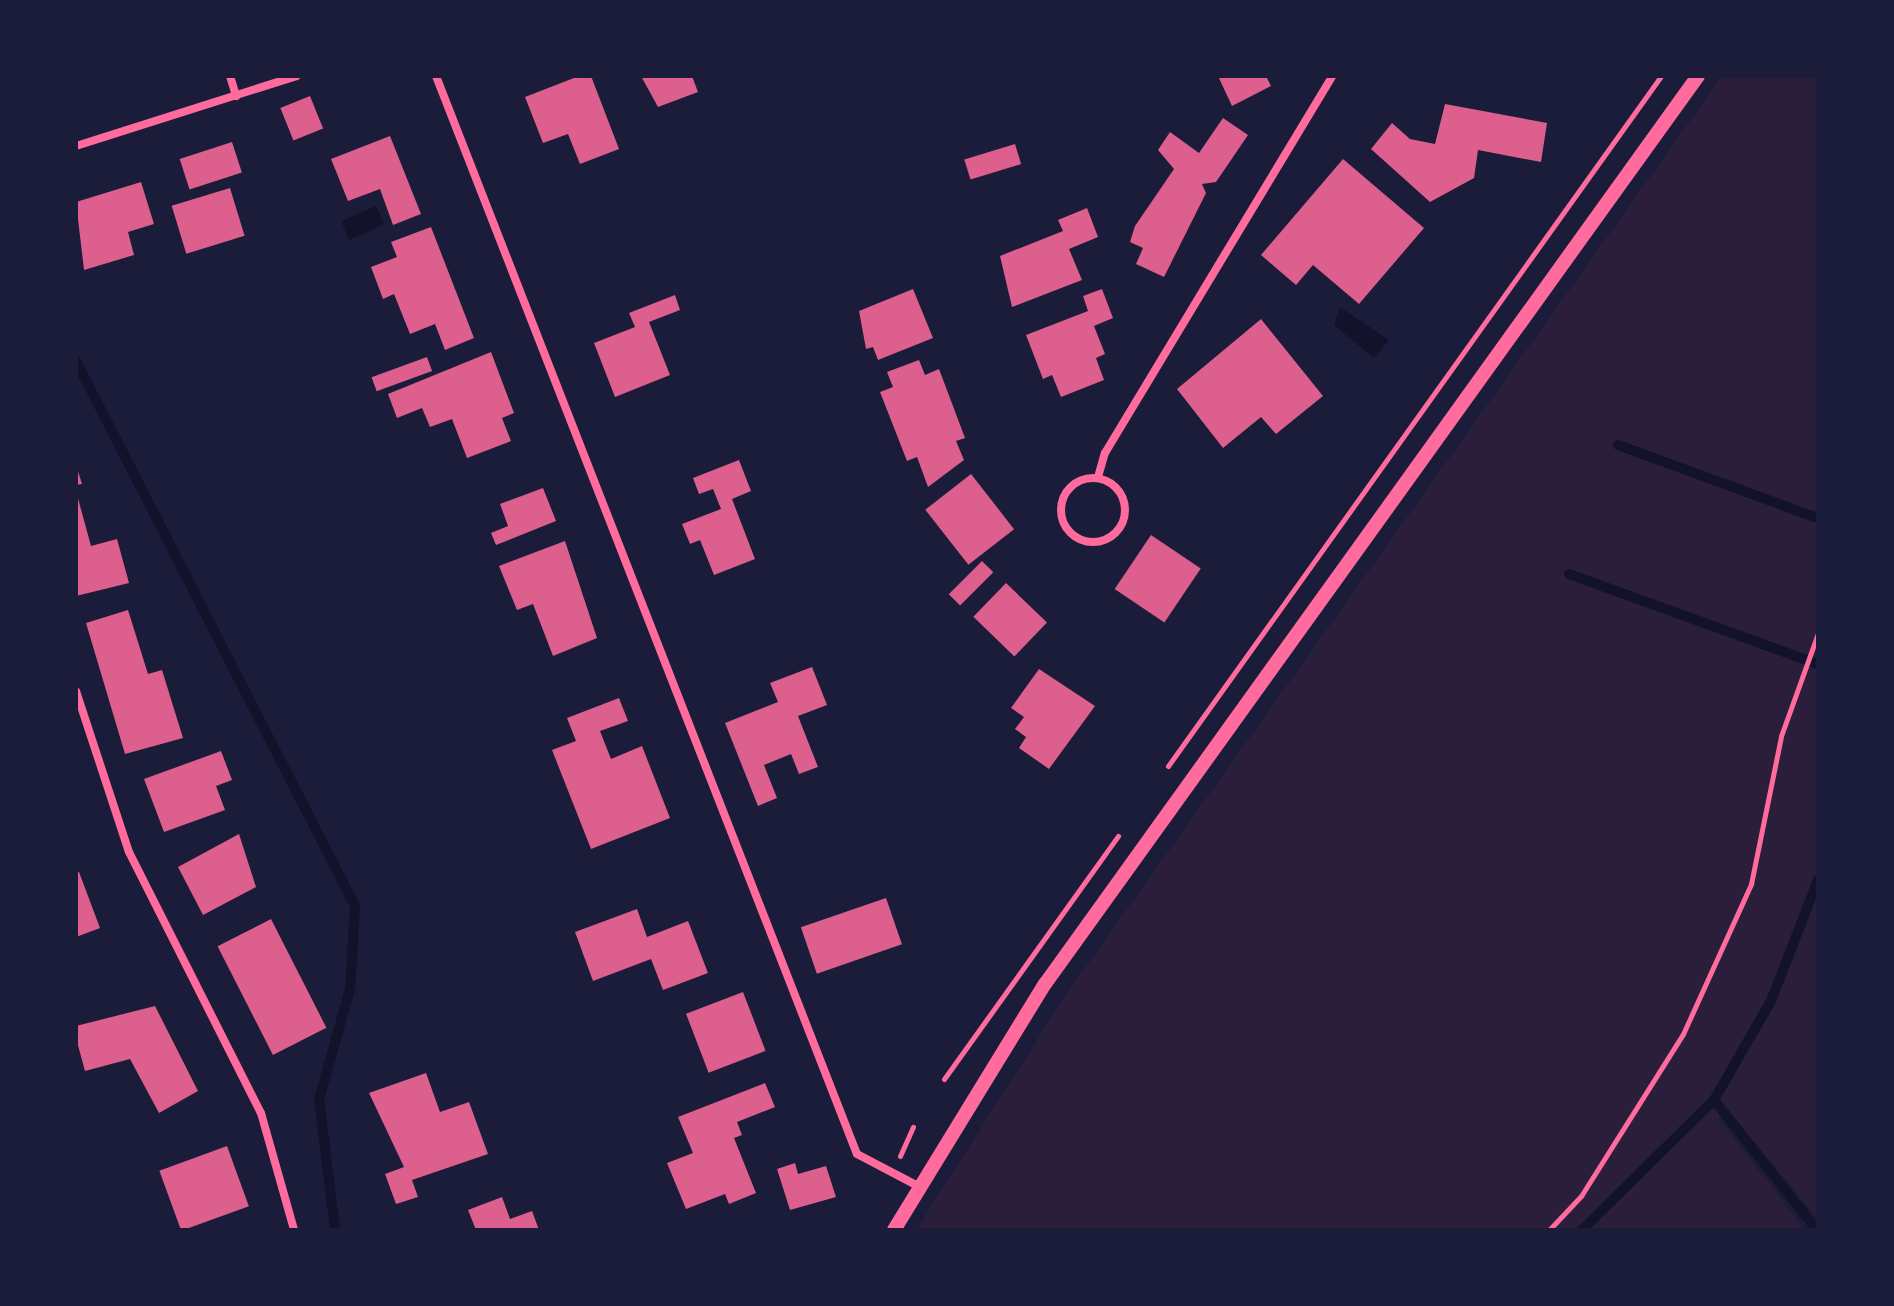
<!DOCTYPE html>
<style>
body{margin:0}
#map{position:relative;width:1894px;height:1306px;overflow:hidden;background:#1b1b3a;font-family:"Work Sans",sans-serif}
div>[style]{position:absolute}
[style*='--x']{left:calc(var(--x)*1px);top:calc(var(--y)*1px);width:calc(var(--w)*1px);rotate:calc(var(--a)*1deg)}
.green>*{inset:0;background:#2a1e3b}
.water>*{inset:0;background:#12122b;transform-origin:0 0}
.stream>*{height:10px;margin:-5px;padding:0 5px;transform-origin:5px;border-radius:5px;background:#12122b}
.building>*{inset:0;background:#dd5f8e;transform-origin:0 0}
.path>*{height:5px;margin:-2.5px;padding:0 2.5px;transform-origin:2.5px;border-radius:2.5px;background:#ff6b9d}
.minor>*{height:8px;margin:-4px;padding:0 4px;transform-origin:4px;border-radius:4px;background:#ff6b9d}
.minor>.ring{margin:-4px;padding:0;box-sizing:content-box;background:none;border:8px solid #ff6b9d;border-radius:50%}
.tertiary>*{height:14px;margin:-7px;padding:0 7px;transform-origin:7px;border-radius:7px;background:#ff6b9d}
span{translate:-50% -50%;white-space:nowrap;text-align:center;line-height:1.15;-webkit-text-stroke:8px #1b1b3a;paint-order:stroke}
.frame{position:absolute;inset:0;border:78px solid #1b1b3a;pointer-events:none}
</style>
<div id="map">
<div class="green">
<div style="clip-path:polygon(1722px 76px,1818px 76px,1818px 1219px,1723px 1104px,1719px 1119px,1805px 1230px,916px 1230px,1065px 996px)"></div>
</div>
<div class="water">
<div style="left:376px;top:206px;width:20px;height:38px;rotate:66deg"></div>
<div style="clip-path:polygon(1340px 307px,1389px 340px,1374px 358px,1334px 325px)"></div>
</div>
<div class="stream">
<div style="--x:76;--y:361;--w:612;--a:62.89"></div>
<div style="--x:355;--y:906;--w:83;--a:93.4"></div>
<div style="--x:350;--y:989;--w:114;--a:105.7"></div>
<div style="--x:319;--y:1099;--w:132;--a:83"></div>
<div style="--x:1618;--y:445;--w:213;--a:20.1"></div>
<div style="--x:1569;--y:574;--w:265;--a:19.9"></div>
<div style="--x:1582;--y:1230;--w:185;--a:-44.6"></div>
<div style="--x:1817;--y:1230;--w:166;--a:-128.4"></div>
<div style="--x:1714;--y:1100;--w:114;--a:-60.1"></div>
<div style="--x:1771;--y:1001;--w:130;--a:-68.8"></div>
</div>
<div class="building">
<div style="clip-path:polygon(579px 76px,591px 76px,619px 149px,580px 164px,568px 134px,543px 143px,525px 97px)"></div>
<div style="clip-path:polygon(641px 76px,692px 76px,698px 92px,658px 107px)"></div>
<div style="clip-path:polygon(1218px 76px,1266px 76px,1271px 86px,1232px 106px)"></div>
<div style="left:310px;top:96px;width:35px;height:32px;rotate:68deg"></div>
<div style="clip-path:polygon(1445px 104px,1547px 123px,1541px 162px,1478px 150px,1474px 178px,1430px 202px,1371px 149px,1392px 123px,1410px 139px,1435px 144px)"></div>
<div style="clip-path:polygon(1223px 118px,1248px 135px,1216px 182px,1202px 184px,1206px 193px,1164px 277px,1136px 264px,1143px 248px,1130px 242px,1135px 226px,1174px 169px,1158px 150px,1170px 132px,1199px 153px)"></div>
<div style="clip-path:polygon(390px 136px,421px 214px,393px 225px,380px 189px,348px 201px,331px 159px)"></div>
<div style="left:232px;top:142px;width:32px;height:55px;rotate:72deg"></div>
<div style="left:1015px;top:144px;width:21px;height:53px;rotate:73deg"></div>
<div style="clip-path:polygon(1343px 159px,1424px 228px,1359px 304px,1313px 265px,1296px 285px,1261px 255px)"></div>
<div style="clip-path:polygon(141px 182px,154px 224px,128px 232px,134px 255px,84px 270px,76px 202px)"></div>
<div style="left:230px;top:188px;width:50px;height:61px;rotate:73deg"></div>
<div style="clip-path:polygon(1087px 208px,1098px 237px,1069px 249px,1082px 280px,1012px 307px,1000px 256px,1063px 231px,1058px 220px)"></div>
<div style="clip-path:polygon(431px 227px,474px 338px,445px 350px,435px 324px,410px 334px,394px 294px,383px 299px,371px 267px,397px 257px,391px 242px)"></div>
<div style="clip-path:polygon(913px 289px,933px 338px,878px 360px,873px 347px,866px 349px,859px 311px)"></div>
<div style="clip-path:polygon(1102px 289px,1113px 318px,1094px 326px,1105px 354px,1096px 358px,1104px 380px,1061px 397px,1052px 375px,1043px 379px,1026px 335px,1088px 311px,1083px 296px)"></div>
<div style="clip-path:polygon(675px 295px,680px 310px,649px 322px,670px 375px,615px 397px,594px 343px,635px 327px,629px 313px)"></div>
<div style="clip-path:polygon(1261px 319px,1323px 396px,1276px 434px,1261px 417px,1223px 448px,1177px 389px)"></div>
<div style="clip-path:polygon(491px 352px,514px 413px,502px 418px,511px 441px,467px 458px,452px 419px,430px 427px,422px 408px,397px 418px,388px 394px)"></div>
<div style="left:427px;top:357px;width:15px;height:59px;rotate:70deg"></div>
<div style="clip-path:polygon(919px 360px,925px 375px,939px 369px,965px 438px,956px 441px,964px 460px,928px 487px,917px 457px,907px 461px,880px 392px,893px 387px,887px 372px)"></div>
<div style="clip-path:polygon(739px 460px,751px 491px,732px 499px,755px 559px,714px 575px,700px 540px,690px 544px,682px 524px,721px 509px,713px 489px,699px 494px,693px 478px)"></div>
<div style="clip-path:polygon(76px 465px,82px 484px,76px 485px)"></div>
<div style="left:971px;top:474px;width:70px;height:58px;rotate:52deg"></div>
<div style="clip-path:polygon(543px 488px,556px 521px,496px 545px,491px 533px,508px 526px,500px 504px)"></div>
<div style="clip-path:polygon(76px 491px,91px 546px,117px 539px,129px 583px,76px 596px)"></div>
<div style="left:1151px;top:535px;width:60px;height:65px;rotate:34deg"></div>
<div style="clip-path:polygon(565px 541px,597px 638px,553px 656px,533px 604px,517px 610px,499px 566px)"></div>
<div style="left:982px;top:561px;width:16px;height:47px;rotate:45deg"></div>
<div style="left:1006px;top:583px;width:57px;height:47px;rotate:44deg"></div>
<div style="clip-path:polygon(128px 610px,148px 674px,162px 670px,183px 738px,125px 754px,86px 623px)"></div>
<div style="clip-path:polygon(812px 667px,827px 705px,798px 716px,818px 767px,799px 774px,791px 754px,764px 765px,777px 798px,758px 806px,725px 723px,778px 702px,770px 683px)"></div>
<div style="clip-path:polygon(1039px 669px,1095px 706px,1049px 769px,1019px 748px,1026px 737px,1015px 729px,1024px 717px,1011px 708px)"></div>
<div style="clip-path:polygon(619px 698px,628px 721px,600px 731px,611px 759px,642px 746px,670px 818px,591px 849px,552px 750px,576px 741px,567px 718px)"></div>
<div style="clip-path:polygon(221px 751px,232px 780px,216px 786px,225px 810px,164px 832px,144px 779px)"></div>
<div style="clip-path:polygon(239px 834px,256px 887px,203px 915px,178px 867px)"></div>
<div style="clip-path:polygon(79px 872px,100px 928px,76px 937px,76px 873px)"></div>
<div style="left:886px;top:898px;width:49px;height:90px;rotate:71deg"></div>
<div style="clip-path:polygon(637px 909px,647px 937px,688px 921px,708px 973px,663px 990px,651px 959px,593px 981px,575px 932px)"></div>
<div style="left:271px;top:919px;width:122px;height:60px;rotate:63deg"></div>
<div style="left:743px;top:992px;width:63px;height:61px;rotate:69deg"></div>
<div style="clip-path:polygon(155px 1006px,198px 1091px,159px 1113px,130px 1059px,85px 1071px,76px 1038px,76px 1026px)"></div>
<div style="clip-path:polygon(426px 1073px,440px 1112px,469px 1102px,488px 1154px,412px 1180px,418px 1197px,396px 1204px,385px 1174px,404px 1167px,369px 1093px)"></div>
<div style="clip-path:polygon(765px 1083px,775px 1107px,737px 1122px,742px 1135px,734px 1138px,756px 1193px,729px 1204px,725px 1194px,686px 1209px,667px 1163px,693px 1153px,678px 1117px)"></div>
<div style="left:227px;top:1146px;width:64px;height:72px;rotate:70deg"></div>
<div style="clip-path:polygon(795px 1163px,798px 1174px,826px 1166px,836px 1197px,790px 1210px,777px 1169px)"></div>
<div style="clip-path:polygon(502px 1197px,510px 1219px,532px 1211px,539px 1230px,476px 1230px,468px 1210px)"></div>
</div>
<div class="path">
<div style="--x:1168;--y:766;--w:848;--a:-54.45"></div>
<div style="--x:944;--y:1079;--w:299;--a:-54.4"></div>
<div style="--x:900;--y:1156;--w:32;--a:-66"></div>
<div style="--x:1549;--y:1230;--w:47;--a:-46.7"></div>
<div style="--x:1581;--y:1196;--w:191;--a:-57.8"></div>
<div style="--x:1683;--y:1034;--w:165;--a:-65.6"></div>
<div style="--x:1751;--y:884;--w:151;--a:-78.5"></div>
<div style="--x:1781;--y:736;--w:109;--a:-70.2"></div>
</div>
<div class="minor">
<div style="--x:230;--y:76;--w:21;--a:73"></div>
<div style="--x:436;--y:76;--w:1157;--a:68.67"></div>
<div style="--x:857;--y:1154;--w:67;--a:27.7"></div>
<div style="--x:76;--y:146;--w:232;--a:-17.6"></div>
<div style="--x:1098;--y:477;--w:25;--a:-74"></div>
<div style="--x:1105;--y:453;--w:440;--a:-58.9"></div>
<div class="ring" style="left:1061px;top:478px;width:56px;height:56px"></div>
<div style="--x:76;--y:691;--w:169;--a:71.8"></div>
<div style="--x:129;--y:852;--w:292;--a:63.2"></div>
<div style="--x:261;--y:1113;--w:122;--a:74.2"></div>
</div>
<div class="tertiary">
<div style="--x:894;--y:1230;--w:289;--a:-58.5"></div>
<div style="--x:1045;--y:984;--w:1118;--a:-54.28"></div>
</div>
<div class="frame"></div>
</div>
